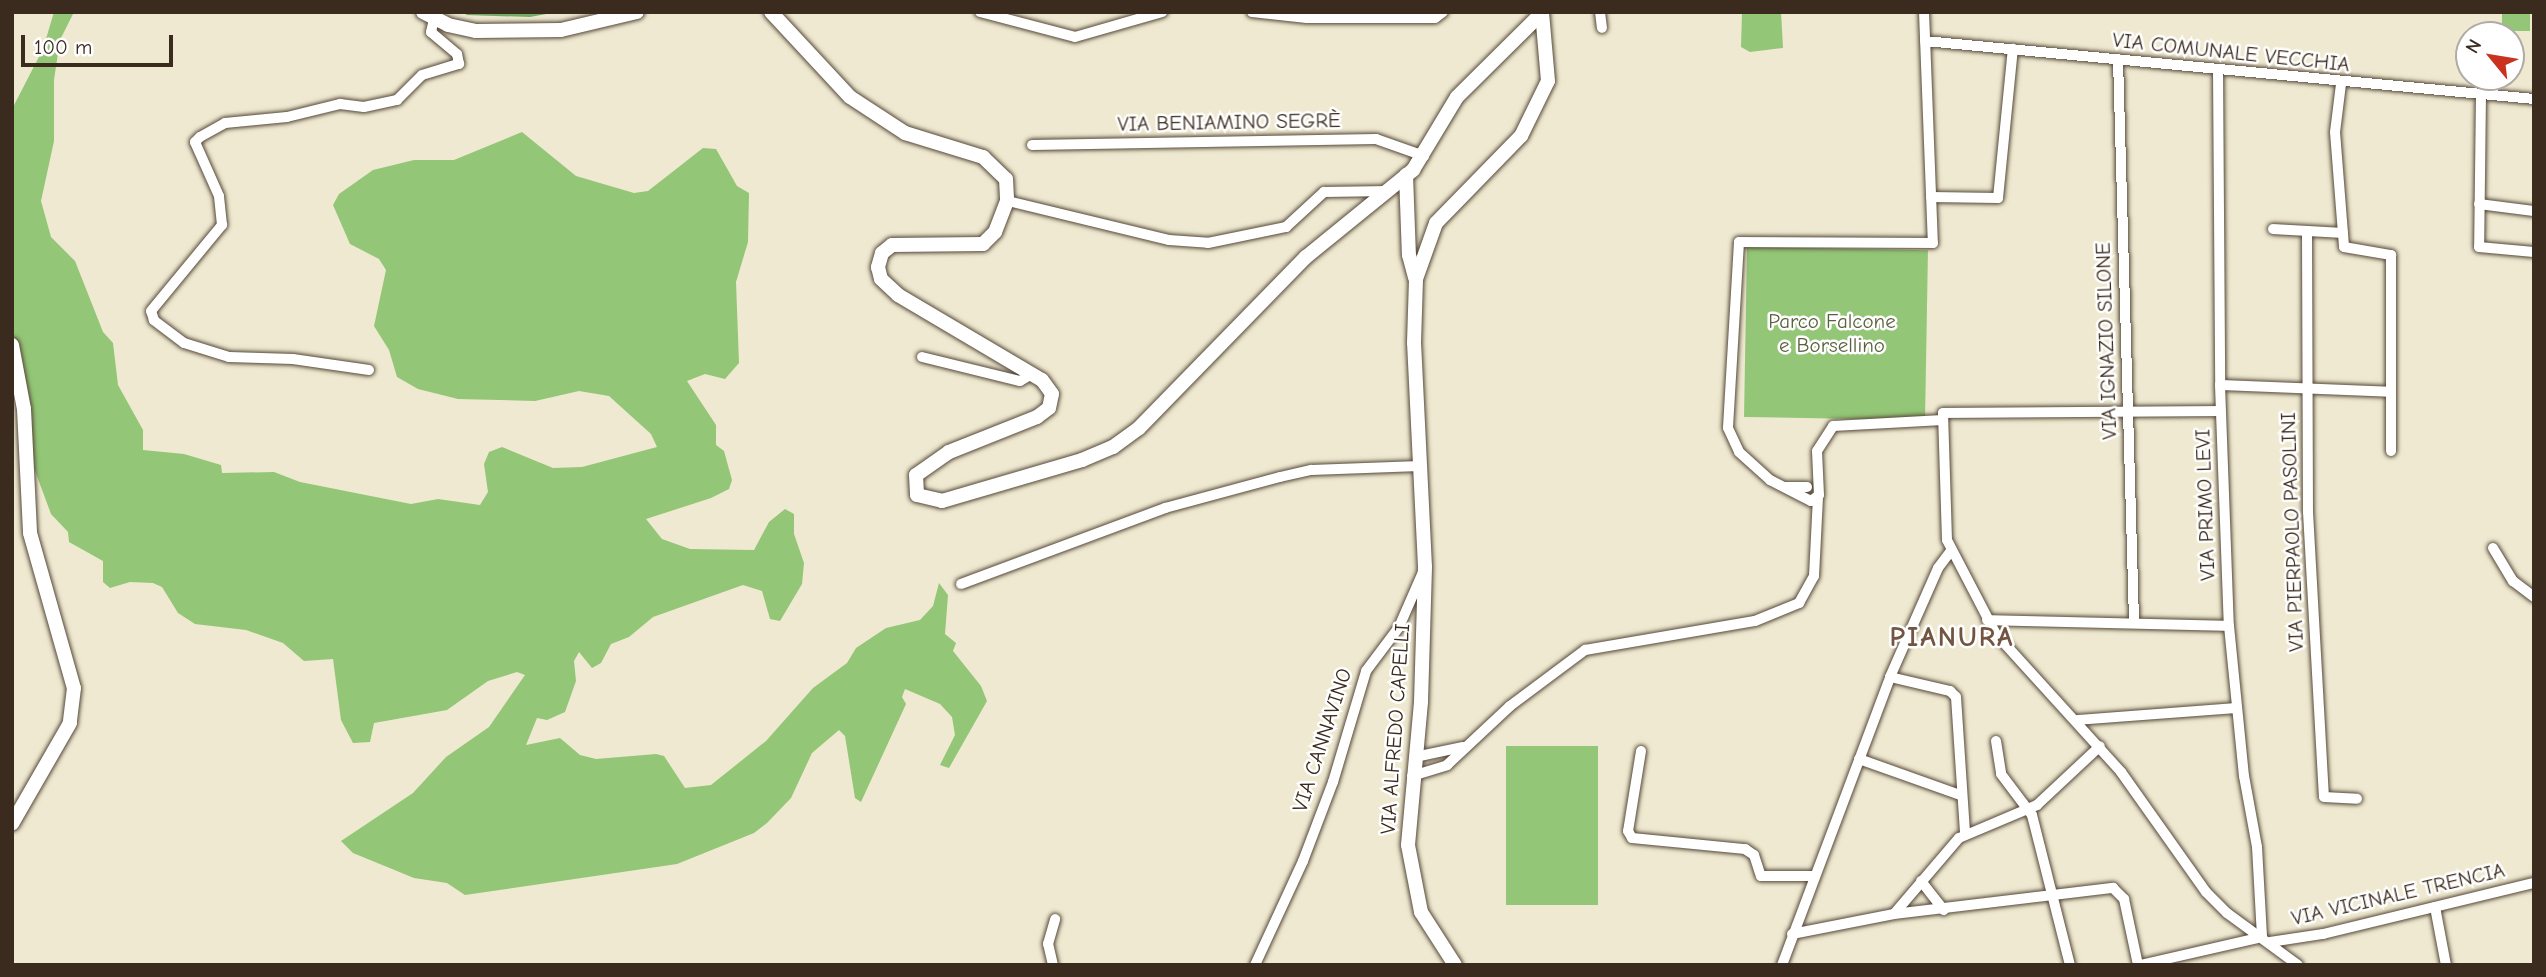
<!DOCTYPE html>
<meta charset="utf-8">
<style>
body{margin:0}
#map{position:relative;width:2546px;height:977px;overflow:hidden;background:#eee9d0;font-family:"Comic Neue",sans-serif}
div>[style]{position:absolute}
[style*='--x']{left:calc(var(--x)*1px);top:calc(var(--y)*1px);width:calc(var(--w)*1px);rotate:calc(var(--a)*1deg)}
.green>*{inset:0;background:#93c676;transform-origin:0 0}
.forest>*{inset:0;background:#76ab67}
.roads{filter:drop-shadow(0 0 2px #564739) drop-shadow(0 0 2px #564739)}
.street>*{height:10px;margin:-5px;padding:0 5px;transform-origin:5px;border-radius:5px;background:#fff}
.secondary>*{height:14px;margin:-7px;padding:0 7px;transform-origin:7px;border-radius:7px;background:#fff}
span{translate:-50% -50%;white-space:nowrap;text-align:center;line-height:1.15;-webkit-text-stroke:5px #fff;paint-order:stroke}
.street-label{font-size:21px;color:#3b2a1e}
.park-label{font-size:21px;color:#5a613d}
.district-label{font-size:28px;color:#725442;font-weight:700;letter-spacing:2px}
.frame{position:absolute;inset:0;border:14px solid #3b2a1e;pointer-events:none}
.north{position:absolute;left:2455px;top:21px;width:70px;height:70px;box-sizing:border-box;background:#fff;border:2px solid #b1aaa5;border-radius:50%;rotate:300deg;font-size:19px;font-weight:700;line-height:28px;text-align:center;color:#3b2a1e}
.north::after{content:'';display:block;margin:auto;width:24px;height:32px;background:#c8321e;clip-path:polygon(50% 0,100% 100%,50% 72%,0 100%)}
.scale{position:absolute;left:21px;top:35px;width:152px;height:32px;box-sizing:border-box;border:4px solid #3b2a1e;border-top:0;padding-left:9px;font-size:21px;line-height:24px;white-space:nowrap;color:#3b2a1e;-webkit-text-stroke:5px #fff;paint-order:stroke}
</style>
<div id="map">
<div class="green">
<div style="clip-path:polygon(54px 12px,74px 12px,60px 40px,54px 80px,54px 141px,41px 201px,51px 237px,75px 261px,103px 332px,113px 343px,118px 385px,143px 430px,143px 450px,184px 454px,221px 465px,222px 473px,274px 472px,300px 482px,411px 504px,438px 499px,480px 505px,488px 492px,484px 464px,489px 452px,502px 447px,553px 468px,582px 467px,657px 447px,651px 434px,609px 396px,579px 391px,535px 401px,458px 399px,418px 389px,397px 377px,389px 350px,374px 326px,386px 270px,379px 259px,350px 244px,333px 205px,339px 194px,373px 170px,414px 160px,454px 160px,522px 132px,576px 176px,634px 193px,648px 191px,703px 148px,716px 149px,737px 186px,749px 193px,748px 242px,736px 282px,739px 363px,725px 379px,705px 374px,687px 381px,716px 425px,716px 445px,724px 451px,732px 480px,729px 489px,711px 498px,646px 519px,662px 539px,690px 549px,754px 550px,769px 522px,785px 509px,794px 514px,794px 534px,804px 563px,802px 584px,780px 621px,770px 619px,762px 591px,743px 585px,653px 617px,629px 637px,611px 644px,601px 663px,592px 668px,579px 652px,574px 661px,576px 681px,565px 712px,547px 720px,537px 718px,526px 745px,560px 738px,580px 755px,596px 759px,656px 754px,664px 756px,685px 788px,711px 785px,766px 741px,813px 688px,847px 663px,856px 648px,886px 628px,920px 620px,933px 606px,939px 583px,948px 595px,945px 634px,956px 643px,953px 651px,981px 686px,987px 701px,949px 768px,940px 765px,955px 735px,952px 717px,940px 704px,905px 689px,902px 697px,906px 704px,861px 802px,855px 798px,845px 736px,839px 730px,812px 753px,791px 798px,767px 823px,754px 833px,677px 864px,465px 895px,447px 883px,414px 878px,353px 853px,341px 841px,413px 793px,446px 757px,489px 727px,525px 675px,517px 672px,488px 681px,447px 710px,374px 723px,370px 742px,353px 743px,341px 720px,333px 659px,304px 661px,283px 643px,246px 630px,195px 624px,178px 613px,162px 587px,153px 583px,130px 582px,110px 588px,103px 582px,103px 561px,69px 542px,68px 532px,51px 514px,34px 468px,28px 400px,12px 328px,12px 109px,43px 49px)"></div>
<div style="clip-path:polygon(1742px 12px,1781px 12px,1783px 48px,1750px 52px,1741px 47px)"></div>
<div style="left:2502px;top:12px;width:28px;height:19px"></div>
<div style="left:1747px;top:247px;width:181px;height:170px;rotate:1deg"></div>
<div style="left:1598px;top:746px;width:159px;height:92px;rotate:90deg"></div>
</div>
<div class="forest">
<div style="clip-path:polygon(472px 12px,557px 12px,530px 17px,465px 15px)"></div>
</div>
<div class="roads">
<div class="street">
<div style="--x:980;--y:12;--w:98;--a:14.7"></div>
<div style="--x:1075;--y:37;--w:91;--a:-16"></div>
<div style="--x:1252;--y:12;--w:55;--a:6.2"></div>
<div style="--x:1307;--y:18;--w:128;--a:0"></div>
<div style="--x:1435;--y:18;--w:10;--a:-37"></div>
<div style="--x:1600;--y:12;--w:16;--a:83"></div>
<div style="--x:1924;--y:12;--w:231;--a:87.8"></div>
<div style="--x:1933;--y:243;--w:194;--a:-179.7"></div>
<div style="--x:1739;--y:242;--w:186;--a:93.4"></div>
<div style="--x:1728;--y:428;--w:26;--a:65"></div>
<div style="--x:1739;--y:452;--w:42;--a:42.1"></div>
<div style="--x:1770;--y:480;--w:46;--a:27.1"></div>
<div style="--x:1811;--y:501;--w:10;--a:-37"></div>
<div style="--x:1819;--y:495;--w:44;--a:-92.6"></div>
<div style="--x:1817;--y:451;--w:30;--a:-57"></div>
<div style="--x:1833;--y:426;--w:110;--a:-3.1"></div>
<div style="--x:1925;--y:41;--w:612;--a:5.44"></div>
<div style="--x:2118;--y:59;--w:563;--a:88.37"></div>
<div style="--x:2218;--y:69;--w:316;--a:89.6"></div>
<div style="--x:2220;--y:385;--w:241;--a:87.9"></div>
<div style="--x:2229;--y:626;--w:151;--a:84.3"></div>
<div style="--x:2244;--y:776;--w:72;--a:79.6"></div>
<div style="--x:2257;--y:847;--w:90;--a:86.8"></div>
<div style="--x:2341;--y:84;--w:48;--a:97.1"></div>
<div style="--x:2335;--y:132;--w:115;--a:85.5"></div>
<div style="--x:2344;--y:247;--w:48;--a:9.7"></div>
<div style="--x:2391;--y:255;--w:196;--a:90"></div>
<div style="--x:2481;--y:94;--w:153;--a:90.7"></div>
<div style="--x:2479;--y:247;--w:55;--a:5.2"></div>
<div style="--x:1032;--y:145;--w:344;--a:-1"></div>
<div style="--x:1376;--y:139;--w:51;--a:19.5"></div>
<div style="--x:1931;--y:197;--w:67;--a:0.9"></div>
<div style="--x:1998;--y:198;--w:150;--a:-84.3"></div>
<div style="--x:1012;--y:202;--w:162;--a:13.6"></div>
<div style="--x:1169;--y:240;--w:39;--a:4"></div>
<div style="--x:1208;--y:243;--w:80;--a:-11.6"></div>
<div style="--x:1286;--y:227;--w:52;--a:-42.6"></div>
<div style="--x:1324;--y:192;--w:64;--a:-0.9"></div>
<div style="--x:2479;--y:204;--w:55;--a:7.3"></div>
<div style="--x:2273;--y:229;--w:70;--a:3.3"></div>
<div style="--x:2307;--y:231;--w:281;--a:89.8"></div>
<div style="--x:2308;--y:512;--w:285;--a:86.8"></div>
<div style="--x:2324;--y:797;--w:33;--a:3"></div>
<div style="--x:922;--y:357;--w:101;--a:13.8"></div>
<div style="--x:1020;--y:381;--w:14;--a:-30"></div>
<div style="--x:369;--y:370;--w:77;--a:-171.8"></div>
<div style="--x:293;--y:359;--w:64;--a:-178.2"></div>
<div style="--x:229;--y:357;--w:47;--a:-162.7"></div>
<div style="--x:184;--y:343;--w:38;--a:-143"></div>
<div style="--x:154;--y:320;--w:9;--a:-108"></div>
<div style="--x:151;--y:311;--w:112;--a:-50.5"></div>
<div style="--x:222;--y:225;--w:29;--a:-96"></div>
<div style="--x:219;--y:196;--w:59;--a:-114"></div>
<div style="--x:195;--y:142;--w:7;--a:-45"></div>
<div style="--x:200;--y:137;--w:29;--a:-29"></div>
<div style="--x:225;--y:123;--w:62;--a:-5.5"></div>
<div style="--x:287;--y:117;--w:55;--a:-13.8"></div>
<div style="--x:340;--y:104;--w:24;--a:7"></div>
<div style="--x:364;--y:107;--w:34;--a:-12"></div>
<div style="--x:397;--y:100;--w:35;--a:-45"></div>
<div style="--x:422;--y:75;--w:39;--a:-17"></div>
<div style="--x:459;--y:64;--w:10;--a:-101"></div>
<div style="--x:457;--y:54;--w:34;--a:-140"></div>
<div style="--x:431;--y:32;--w:13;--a:-77"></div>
<div style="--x:2220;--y:385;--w:171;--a:2.3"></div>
<div style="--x:2220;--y:411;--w:277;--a:179.6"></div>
<div style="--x:1943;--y:413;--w:127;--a:88.2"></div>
<div style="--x:1947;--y:540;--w:106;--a:62.5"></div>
<div style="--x:1996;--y:634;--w:186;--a:47.8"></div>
<div style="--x:2121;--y:772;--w:147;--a:54.7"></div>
<div style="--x:2206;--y:892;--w:30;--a:45"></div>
<div style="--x:2227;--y:913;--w:88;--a:36.2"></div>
<div style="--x:1785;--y:487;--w:22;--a:0"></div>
<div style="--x:2493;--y:548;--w:39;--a:59"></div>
<div style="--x:2513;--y:581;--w:26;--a:37"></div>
<div style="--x:961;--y:584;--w:218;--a:-20.4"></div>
<div style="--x:1165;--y:508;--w:119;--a:-15.1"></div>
<div style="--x:1280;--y:477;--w:32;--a:-13"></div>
<div style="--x:1311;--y:470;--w:109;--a:-2.1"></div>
<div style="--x:1987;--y:620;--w:242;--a:1.4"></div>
<div style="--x:1890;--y:677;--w:62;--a:13.1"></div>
<div style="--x:1950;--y:691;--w:8;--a:45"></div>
<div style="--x:1956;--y:697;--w:137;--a:86.2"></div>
<div style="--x:2077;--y:720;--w:158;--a:-4.3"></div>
<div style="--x:1996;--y:741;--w:33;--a:81"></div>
<div style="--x:2001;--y:774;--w:51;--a:52.9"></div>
<div style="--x:2032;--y:815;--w:155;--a:75.8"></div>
<div style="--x:1641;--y:751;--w:81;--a:99.2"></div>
<div style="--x:1628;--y:831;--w:8;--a:60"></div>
<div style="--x:1632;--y:838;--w:114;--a:5.6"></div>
<div style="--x:1745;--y:849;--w:11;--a:34"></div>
<div style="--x:1754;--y:855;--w:22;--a:72"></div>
<div style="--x:1761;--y:876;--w:53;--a:0"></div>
<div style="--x:1415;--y:757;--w:49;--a:-11.8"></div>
<div style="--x:1859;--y:759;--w:107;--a:19.6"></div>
<div style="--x:1412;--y:776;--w:37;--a:-17"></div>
<div style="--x:1447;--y:765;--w:86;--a:-43.1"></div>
<div style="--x:1510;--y:706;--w:94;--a:-36.7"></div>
<div style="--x:1585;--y:650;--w:172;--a:-9.7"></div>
<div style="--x:1755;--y:621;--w:48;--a:-22.2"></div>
<div style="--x:1799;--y:603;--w:31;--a:-61"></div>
<div style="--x:1814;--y:576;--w:78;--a:-87.1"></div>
<div style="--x:1921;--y:881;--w:37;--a:52"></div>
<div style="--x:2435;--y:907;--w:59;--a:79.3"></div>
<div style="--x:1894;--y:914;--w:221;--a:-6.8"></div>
<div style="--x:2113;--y:888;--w:16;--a:45"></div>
<div style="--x:2124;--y:899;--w:67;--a:78"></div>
<div style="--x:1792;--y:934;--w:104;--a:-11.1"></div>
<div style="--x:1894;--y:914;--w:100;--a:-49.5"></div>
<div style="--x:1959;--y:838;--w:85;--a:-22.9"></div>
<div style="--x:2037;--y:805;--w:86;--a:-43.1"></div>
<div style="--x:2270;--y:942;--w:54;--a:-8.6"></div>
<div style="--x:2323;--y:934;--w:217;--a:-13.6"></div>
<div style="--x:1053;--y:965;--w:22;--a:-103"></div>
<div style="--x:1048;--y:944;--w:26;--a:-74"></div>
<div style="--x:1255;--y:965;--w:115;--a:-65.2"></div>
<div style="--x:1303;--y:861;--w:85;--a:-69.2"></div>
<div style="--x:1333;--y:782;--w:116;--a:-73.4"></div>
<div style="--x:1366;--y:671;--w:55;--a:-53.1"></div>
<div style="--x:1399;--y:627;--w:60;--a:-66.4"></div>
<div style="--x:1782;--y:965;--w:308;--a:-69.4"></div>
<div style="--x:1890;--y:677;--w:119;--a:-66.2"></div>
<div style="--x:1938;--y:568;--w:21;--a:-53"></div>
<div style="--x:2140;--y:965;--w:125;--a:-12.9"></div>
</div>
<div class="secondary">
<div style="--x:423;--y:12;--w:28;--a:27"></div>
<div style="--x:448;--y:25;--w:29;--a:12"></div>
<div style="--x:476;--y:31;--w:85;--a:-0.7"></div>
<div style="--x:561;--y:30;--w:78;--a:-13.3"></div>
<div style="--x:771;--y:12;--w:116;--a:47.1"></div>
<div style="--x:850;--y:97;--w:66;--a:33.2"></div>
<div style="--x:905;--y:133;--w:82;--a:17.1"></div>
<div style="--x:983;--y:157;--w:32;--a:44"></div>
<div style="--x:1006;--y:179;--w:22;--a:87"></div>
<div style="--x:1007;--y:201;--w:33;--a:111"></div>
<div style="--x:995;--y:232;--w:17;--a:135"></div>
<div style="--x:983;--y:244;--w:91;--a:179.4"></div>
<div style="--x:892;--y:245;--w:13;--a:141"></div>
<div style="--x:882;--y:253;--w:15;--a:106"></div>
<div style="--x:878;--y:267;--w:12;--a:76"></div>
<div style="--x:881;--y:279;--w:23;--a:43"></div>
<div style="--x:898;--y:295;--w:167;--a:30.6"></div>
<div style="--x:1042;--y:380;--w:17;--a:54"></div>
<div style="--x:1052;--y:394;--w:14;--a:102"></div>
<div style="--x:1049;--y:408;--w:15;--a:143"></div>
<div style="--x:1037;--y:417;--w:95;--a:158.3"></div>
<div style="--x:949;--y:452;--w:40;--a:145.1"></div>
<div style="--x:916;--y:475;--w:20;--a:87"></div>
<div style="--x:917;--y:495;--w:26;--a:13"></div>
<div style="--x:942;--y:501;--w:146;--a:-16.3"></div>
<div style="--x:1082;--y:460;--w:34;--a:-23"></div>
<div style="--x:1113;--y:447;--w:32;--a:-36"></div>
<div style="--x:1139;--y:428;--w:239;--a:-45.7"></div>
<div style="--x:1306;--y:257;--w:138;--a:-39.1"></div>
<div style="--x:1413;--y:170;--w:85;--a:-58.9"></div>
<div style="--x:1457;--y:97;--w:120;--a:-44.7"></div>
<div style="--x:1406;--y:175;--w:80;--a:87.9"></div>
<div style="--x:1409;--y:255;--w:24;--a:75"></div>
<div style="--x:12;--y:345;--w:65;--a:79.4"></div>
<div style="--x:24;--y:409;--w:124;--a:87.2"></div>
<div style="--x:30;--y:533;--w:161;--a:74.2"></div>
<div style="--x:74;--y:688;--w:35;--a:97"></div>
<div style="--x:70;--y:723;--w:116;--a:119.9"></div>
<div style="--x:1455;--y:965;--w:63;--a:-122.7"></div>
<div style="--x:1421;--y:912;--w:68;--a:-101"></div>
<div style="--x:1408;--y:845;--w:144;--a:-84.8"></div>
<div style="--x:1421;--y:702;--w:135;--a:-88.3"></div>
<div style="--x:1425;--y:567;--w:224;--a:-92.8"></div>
<div style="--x:1414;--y:343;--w:64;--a:-88.2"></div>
<div style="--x:1416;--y:279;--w:59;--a:-70.3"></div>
<div style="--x:1436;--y:223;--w:122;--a:-45.7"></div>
<div style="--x:1521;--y:136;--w:61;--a:-63.9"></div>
<div style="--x:1548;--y:81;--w:68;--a:-95"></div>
</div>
</div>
<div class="street-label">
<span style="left:2231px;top:52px;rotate:6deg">VIA COMUNALE VECCHIA</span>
<span style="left:1229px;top:122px;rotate:-1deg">VIA BENIAMINO SEGRÈ</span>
<span style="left:2106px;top:341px;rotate:-92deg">VIA IGNAZIO SILONE</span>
<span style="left:2205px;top:505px;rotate:-92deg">VIA PRIMO LEVI</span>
<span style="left:2292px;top:532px;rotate:-92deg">VIA PIERPAOLO PASOLINI</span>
<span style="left:1395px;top:729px;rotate:-86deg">VIA ALFREDO CAPELLI</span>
<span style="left:1322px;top:740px;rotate:-72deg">VIA CANNAVINO</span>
<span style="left:2398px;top:894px;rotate:-13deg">VIA VICINALE TRENCIA</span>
</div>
<div class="park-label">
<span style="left:1832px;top:333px">Parco Falcone<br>e Borsellino</span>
</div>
<div class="district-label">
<span style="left:1952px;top:637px">PIANURA</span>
</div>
<div class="frame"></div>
<div class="north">N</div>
<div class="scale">100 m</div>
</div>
